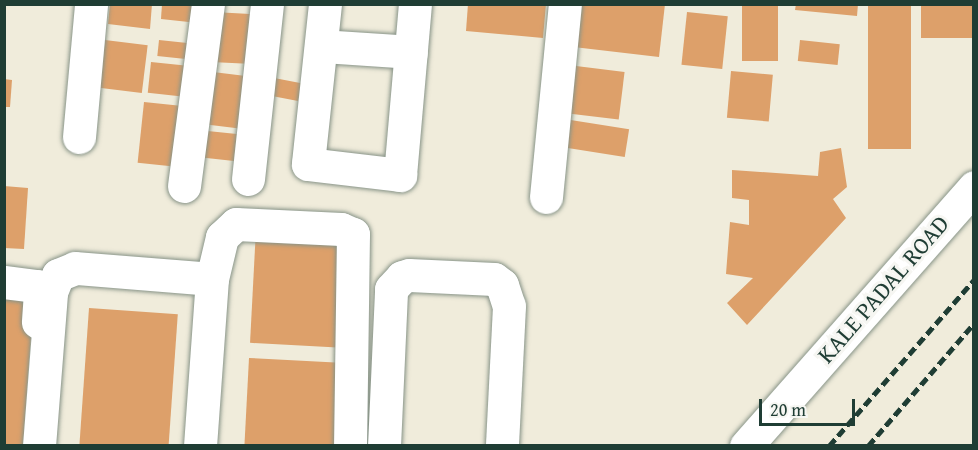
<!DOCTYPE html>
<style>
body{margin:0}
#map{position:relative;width:978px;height:450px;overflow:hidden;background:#f0ecdb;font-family:"Gentium Book Plus",serif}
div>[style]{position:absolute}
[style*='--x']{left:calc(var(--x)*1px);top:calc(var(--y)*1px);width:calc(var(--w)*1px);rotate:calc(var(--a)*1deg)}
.building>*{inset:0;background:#dda06a;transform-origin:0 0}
.roads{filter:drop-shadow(0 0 2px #889488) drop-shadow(0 0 2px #889488)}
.minor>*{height:33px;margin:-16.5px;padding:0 16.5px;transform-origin:16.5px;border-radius:16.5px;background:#fff}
.rail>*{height:4.5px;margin-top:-2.25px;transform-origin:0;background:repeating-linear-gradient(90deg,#1f3d34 0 9px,transparent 0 13.5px)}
span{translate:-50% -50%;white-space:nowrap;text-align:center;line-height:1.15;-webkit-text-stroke:6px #f6f6f2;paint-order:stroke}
.street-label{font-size:24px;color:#1f3d34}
.frame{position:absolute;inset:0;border:6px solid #1f3d34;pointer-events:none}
.scale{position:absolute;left:759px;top:399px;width:96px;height:27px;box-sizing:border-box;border:3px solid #1f3d34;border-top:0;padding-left:8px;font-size:18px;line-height:21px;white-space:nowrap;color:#1f3d34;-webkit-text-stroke:4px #f6f6f2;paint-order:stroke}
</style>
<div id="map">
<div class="building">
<div style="clip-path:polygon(110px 4px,152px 4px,150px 29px,108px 24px)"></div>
<div style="clip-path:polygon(162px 4px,200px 4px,198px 23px,161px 19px)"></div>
<div style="clip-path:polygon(468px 4px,546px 4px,543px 38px,466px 31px)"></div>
<div style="clip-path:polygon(571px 4px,665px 4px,659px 57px,565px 46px)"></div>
<div style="left:742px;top:4px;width:36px;height:57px"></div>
<div style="clip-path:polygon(796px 4px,858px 4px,857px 16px,795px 10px)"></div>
<div style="left:868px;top:5px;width:43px;height:144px"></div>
<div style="left:974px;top:5px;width:33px;height:53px;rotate:90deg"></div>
<div style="left:214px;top:12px;width:36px;height:50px;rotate:3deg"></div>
<div style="left:687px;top:12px;width:41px;height:53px;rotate:6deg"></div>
<div style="left:105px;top:40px;width:43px;height:48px;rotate:7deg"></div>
<div style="left:159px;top:40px;width:38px;height:16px;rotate:6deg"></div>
<div style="left:800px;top:40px;width:40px;height:21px;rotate:6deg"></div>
<div style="left:151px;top:62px;width:39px;height:31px;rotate:6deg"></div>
<div style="left:568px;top:65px;width:57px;height:48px;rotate:7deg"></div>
<div style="left:205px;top:71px;width:41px;height:53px;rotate:7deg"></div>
<div style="left:731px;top:71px;width:42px;height:47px;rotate:5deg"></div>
<div style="left:269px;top:77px;width:33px;height:18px;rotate:11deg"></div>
<div style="clip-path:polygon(4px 79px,12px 80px,10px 107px,4px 107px)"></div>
<div style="left:144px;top:102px;width:41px;height:61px;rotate:6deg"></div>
<div style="left:558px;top:118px;width:72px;height:28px;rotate:9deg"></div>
<div style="left:198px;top:130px;width:39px;height:27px;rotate:6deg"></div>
<div style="clip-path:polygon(841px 148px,847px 187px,833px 199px,846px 218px,747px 325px,727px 303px,753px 278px,726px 274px,730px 222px,749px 225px,749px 200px,732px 198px,732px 170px,818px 176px,820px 152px)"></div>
<div style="clip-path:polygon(4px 186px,28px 188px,24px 249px,4px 248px)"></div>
<div style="left:256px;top:229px;width:92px;height:114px;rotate:3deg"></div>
<div style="clip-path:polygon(4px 293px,34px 295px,23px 446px,4px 446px)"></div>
<div style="left:89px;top:308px;width:89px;height:138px;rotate:4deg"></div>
<div style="left:249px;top:358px;width:91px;height:88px;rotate:3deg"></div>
</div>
<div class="roads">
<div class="minor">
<div style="--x:325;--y:4;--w:161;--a:96.1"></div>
<div style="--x:308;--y:164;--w:93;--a:6.8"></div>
<div style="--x:400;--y:175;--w:172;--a:-85"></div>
<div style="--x:321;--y:46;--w:90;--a:3.8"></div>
<div style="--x:79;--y:137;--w:134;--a:-84.8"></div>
<div style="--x:248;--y:179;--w:176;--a:-83.8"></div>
<div style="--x:184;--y:186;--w:184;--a:-82.5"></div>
<div style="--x:546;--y:197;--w:194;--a:-84.4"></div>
<div style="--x:4;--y:282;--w:33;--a:7"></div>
<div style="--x:37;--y:286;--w:7;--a:63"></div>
<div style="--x:40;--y:292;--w:30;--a:94"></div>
<div style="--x:39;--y:446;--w:154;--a:-85.5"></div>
<div style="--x:51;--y:292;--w:18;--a:-68"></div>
<div style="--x:58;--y:275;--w:18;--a:-22"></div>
<div style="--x:75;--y:268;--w:137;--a:4.6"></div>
<div style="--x:200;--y:446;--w:167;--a:-85.9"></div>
<div style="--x:212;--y:279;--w:43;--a:-76.6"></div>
<div style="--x:222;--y:237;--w:19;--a:-43"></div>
<div style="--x:236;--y:224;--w:105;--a:2.7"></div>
<div style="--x:341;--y:229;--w:13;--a:23"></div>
<div style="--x:353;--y:234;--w:212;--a:90.8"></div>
<div style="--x:384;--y:446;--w:157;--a:-87.4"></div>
<div style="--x:391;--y:289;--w:16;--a:-47"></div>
<div style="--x:402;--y:277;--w:7;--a:-16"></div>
<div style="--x:409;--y:275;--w:85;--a:2.7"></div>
<div style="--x:494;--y:279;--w:10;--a:37"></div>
<div style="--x:502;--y:285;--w:22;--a:72"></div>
<div style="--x:509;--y:306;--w:140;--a:92.9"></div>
<div style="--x:746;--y:446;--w:345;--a:-48.6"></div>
</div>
</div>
<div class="rail">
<div style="--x:829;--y:446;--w:220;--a:-48.9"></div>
<div style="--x:868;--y:446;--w:162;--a:-49.2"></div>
</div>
<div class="street-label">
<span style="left:883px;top:289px;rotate:-49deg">KALE PADAL ROAD</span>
</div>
<div class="frame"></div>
<div class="scale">20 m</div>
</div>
